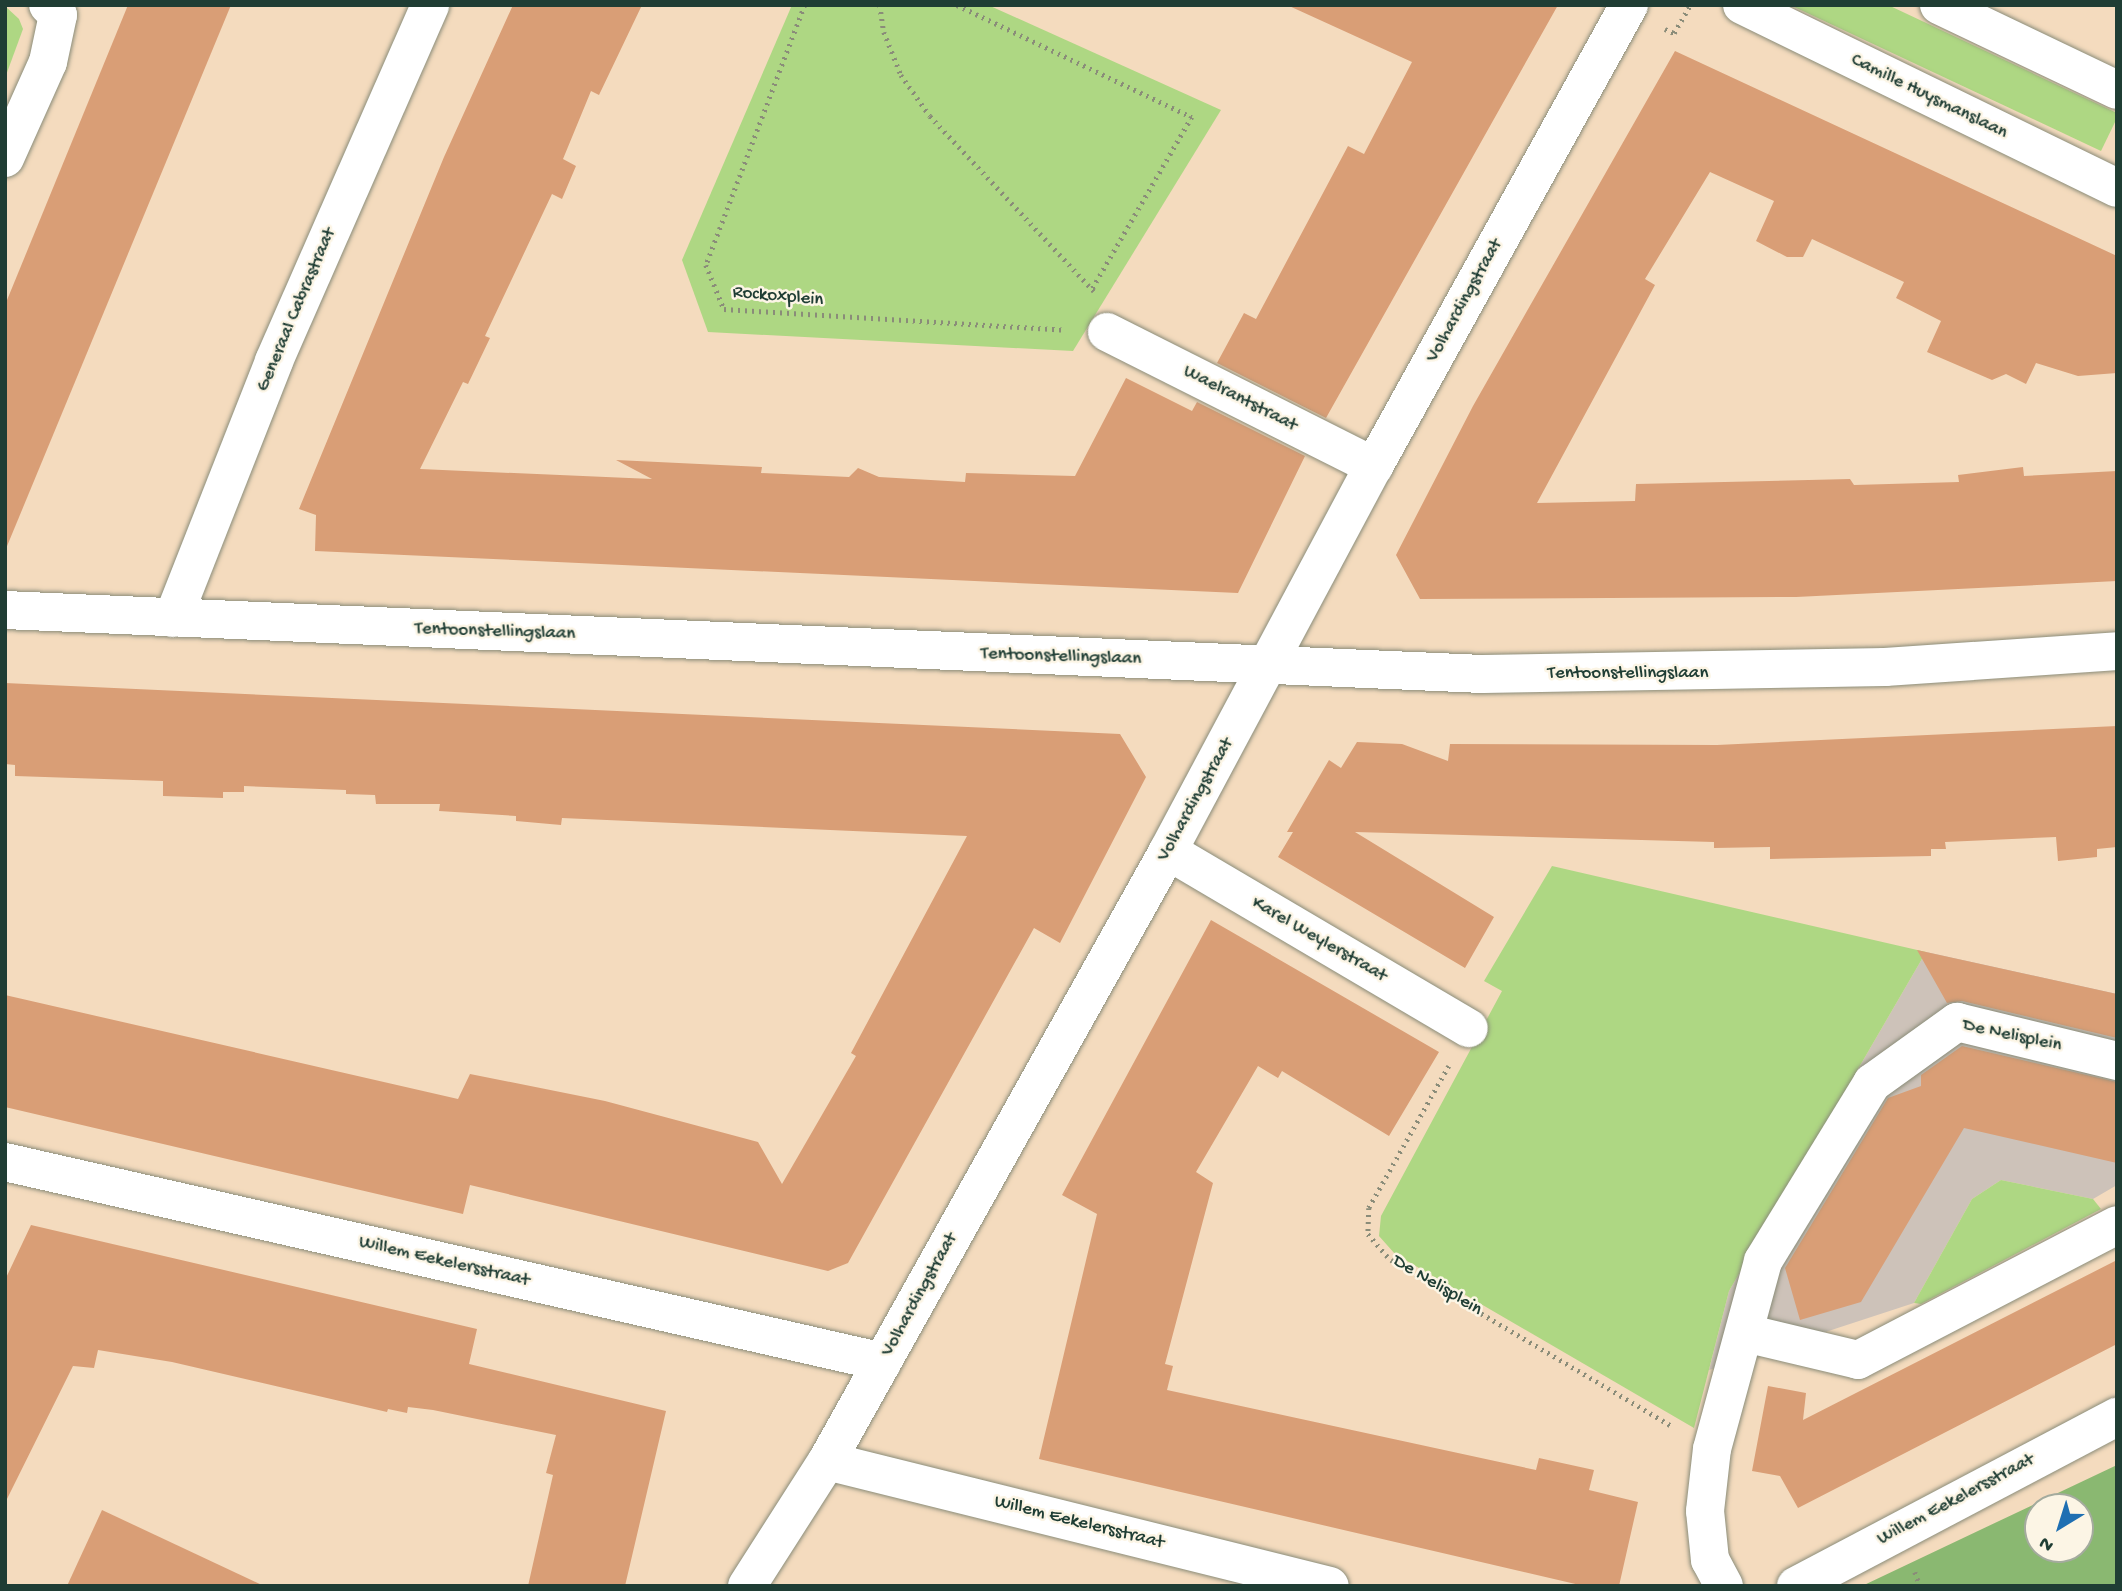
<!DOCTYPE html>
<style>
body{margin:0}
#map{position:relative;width:2122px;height:1591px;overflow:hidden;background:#f4dbbe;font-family:"Gochi Hand",sans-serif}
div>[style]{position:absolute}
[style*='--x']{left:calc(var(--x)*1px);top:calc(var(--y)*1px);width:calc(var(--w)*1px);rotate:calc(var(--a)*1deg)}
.industrial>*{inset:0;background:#cdc2b9}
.green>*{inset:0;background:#aed783}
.forest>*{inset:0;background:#8ab871}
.building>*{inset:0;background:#d99e76}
.path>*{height:4.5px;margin-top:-2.25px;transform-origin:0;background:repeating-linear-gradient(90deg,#8a8c79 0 2px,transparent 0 7px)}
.roads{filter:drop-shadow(0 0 2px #8a8c79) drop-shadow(0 0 2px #8a8c79)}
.minor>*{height:38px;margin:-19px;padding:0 19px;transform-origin:19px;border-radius:19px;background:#fff}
.tertiary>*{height:38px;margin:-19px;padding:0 19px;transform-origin:19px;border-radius:19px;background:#fff}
span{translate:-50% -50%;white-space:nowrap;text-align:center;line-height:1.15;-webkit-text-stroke:5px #fcf5e5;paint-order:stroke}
.street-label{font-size:19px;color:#1f3d34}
.frame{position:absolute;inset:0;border:7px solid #1f3d34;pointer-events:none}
.north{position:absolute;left:2024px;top:1493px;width:70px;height:70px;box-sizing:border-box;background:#fcf5e5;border:2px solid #a4ab9e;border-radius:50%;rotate:218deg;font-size:19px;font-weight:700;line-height:28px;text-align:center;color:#1f3d34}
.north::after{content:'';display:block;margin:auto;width:24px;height:32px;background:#1f6fb2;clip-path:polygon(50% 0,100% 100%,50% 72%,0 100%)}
</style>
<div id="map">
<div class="industrial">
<div style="clip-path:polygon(1926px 952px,2117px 994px,2117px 1185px,2093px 1199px,2001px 1180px,1972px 1199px,1914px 1303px,1709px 1370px,1729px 1291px)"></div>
</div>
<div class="green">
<div style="clip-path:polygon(792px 5px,988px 5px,1221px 110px,1073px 351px,708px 332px,682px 260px)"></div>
<div style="clip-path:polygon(1790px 5px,1888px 5px,2117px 113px,2117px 118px,2101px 151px)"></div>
<div style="clip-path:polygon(5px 6px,19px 19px,23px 29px,5px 78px)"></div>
<div style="clip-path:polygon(1552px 866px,1926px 952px,1729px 1291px,1694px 1428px,1395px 1254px,1379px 1236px,1381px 1216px,1502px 991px,1484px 981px)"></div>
<div style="clip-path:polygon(2001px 1180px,2093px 1199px,2101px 1209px,1921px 1304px,1914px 1303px,1972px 1199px)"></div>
</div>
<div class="forest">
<div style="clip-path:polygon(evenodd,2117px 1465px,2117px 1586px,1862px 1586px,2117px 1465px,2038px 1507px,2080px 1507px,2080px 1549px,2038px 1549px,2038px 1507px)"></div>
</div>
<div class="building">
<div style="clip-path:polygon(128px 5px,231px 5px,5px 551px,5px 305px)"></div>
<div style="clip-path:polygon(513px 5px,642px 5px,599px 95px,591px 91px,563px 159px,576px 166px,562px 199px,552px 194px,485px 336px,490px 338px,468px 384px,463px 382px,420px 469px,652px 479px,616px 460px,762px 467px,761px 473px,849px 477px,858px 468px,879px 477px,965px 482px,966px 473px,1075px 476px,1126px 378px,1192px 411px,1197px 402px,1305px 456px,1238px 593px,315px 551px,316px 515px,299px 509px,444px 157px)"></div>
<div style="clip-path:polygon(1287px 5px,1558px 5px,1326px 418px,1217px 363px,1244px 313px,1256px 319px,1348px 146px,1364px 154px,1412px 62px)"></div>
<div style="clip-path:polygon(1675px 51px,2117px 256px,2117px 373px,2078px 376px,2036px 363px,2026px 384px,2006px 374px,1992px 380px,1927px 352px,1941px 321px,1896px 298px,1904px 282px,1812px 239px,1803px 257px,1787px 257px,1756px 241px,1774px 201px,1710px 172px,1645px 279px,1655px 285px,1537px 503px,1635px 501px,1636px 484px,1850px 479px,1854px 485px,1959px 482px,1958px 475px,2023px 467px,2024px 476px,2117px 471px,2117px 581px,1796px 597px,1420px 599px,1396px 555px,1473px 406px)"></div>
<div style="clip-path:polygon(5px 683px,1120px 734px,1146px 777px,1060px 943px,1034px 928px,848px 1263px,828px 1271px,470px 1185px,463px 1214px,5px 1107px,5px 995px,458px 1099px,470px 1074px,605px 1101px,758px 1142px,782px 1184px,856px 1056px,851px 1053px,967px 836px,562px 818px,561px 825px,516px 821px,516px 816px,439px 811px,440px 804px,376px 804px,375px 795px,346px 794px,346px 790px,244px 786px,244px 792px,223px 792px,223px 798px,163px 796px,163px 781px,15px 776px,15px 765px,5px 764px)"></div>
<div style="clip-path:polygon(2117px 726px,2117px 847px,2097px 849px,2097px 857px,2058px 861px,2056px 837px,1945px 842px,1946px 849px,1931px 849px,1931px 856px,1770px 859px,1770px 847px,1714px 848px,1714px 842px,1355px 832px,1494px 917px,1465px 968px,1278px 857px,1293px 832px,1287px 832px,1329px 760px,1341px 768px,1357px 742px,1402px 744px,1448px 761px,1450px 744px,1717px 745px)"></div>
<div style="clip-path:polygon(1211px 920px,1439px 1052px,1389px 1136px,1282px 1071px,1278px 1078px,1258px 1066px,1196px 1172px,1213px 1183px,1165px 1364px,1173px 1366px,1167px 1390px,1536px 1470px,1539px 1458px,1594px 1470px,1589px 1490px,1638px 1502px,1619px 1586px,1584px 1586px,1039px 1459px,1097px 1214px,1062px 1195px)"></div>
<div style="clip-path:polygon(1917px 950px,2117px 994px,2117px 1038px,1962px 1001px,1947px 1003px)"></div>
<div style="clip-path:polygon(1962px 1046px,2117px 1082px,2117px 1163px,1964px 1128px,1861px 1302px,1800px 1320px,1785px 1268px,1888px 1098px,1921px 1086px,1921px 1075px)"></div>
<div style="clip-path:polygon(31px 1225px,477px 1329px,469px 1364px,666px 1411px,625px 1586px,528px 1586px,553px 1475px,546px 1473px,556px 1435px,433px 1410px,408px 1407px,407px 1413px,388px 1409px,387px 1412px,172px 1362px,98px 1350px,94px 1368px,73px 1366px,5px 1503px,5px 1280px)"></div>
<div style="clip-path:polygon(2117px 1260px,2117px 1344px,1798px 1508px,1780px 1476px,1752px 1471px,1768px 1386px,1806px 1393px,1803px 1420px)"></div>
<div style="clip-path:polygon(102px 1510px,264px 1586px,67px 1586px)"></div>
</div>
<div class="path">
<div style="--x:805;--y:5;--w:278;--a:110.8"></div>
<div style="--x:706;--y:265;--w:48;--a:67.8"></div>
<div style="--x:724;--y:309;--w:341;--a:3.5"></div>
<div style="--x:880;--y:5;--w:27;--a:82"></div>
<div style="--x:884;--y:32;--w:46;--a:68.4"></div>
<div style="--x:901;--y:75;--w:50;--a:54.7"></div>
<div style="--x:930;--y:116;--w:240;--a:46.9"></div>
<div style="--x:957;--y:5;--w:260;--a:25.5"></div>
<div style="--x:1192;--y:117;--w:198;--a:120.1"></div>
<div style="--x:1665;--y:29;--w:10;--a:24"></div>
<div style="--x:1674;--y:33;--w:32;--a:-60"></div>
<div style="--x:1449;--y:1066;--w:163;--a:119.4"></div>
<div style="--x:1369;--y:1208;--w:26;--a:92"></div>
<div style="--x:1368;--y:1234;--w:35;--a:49"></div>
<div style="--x:1391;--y:1260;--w:326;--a:30.6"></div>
<div style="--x:1915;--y:1572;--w:15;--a:70"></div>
</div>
<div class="roads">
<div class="minor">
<div style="--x:5;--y:158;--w:105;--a:-65.9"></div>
<div style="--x:48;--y:62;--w:48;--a:-78"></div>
<div style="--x:58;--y:15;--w:14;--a:-135"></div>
<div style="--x:1107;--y:332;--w:299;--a:26.7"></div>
<div style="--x:5;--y:610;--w:1479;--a:2.48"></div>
<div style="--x:1483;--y:674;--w:402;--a:-1"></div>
<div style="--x:1885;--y:667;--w:233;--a:-3.9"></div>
<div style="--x:173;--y:618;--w:276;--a:-68.5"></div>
<div style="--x:274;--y:361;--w:389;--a:-66.3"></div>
<div style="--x:1168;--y:851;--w:349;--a:30.5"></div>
<div style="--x:5;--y:1162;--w:900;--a:12.83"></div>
<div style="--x:1745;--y:1333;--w:116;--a:13.4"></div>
<div style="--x:1858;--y:1360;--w:292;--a:-27.5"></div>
<div style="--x:827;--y:1461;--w:518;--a:13.96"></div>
<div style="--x:747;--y:1586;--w:148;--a:-57.4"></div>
<div style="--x:827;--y:1461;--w:699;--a:-60.79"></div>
<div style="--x:1168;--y:851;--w:437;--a:-61.9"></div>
<div style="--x:1374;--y:466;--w:527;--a:-61.05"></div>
<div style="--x:1724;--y:1586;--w:30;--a:-118"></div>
<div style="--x:1710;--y:1560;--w:49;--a:-95.8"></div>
<div style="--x:1705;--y:1511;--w:62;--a:-83.6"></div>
<div style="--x:1712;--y:1449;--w:195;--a:-74.8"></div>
<div style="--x:1763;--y:1261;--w:209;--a:-58.5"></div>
<div style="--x:1872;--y:1083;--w:105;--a:-35.7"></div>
<div style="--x:1957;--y:1022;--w:165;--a:13.7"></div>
<div style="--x:1796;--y:1586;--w:363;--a:-27.8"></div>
</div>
<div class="tertiary">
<div style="--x:1742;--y:5;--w:417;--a:26"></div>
<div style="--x:1939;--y:5;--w:197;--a:25.5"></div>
</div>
</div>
<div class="street-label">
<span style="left:1929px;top:97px;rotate:26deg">Camille Huysmanslaan</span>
<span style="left:778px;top:297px;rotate:5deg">Rockoxplein</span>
<span style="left:1465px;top:301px;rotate:-61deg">Volhardingstraat</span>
<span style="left:297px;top:310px;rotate:-67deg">Generaal Cabrastraat</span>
<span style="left:1240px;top:399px;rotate:27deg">Waelrantstraat</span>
<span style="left:495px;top:632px;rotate:2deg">Tentoonstellingslaan</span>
<span style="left:1061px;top:657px;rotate:2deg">Tentoonstellingslaan</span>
<span style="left:1628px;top:674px">Tentoonstellingslaan</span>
<span style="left:1196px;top:800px;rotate:-61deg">Volhardingstraat</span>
<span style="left:1319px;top:940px;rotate:30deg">Karel Weylerstraat</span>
<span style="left:2012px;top:1036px;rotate:12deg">De Nelisplein</span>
<span style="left:444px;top:1262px;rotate:13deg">Willem Eekelersstraat</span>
<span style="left:1437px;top:1286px;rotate:31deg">De Nelisplein</span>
<span style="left:920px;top:1295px;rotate:-61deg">Volhardingstraat</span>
<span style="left:1956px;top:1500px;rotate:-28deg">Willem Eekelersstraat</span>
<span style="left:1079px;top:1523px;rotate:14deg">Willem Eekelersstraat</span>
</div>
<div class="frame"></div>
<div class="north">N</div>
</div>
